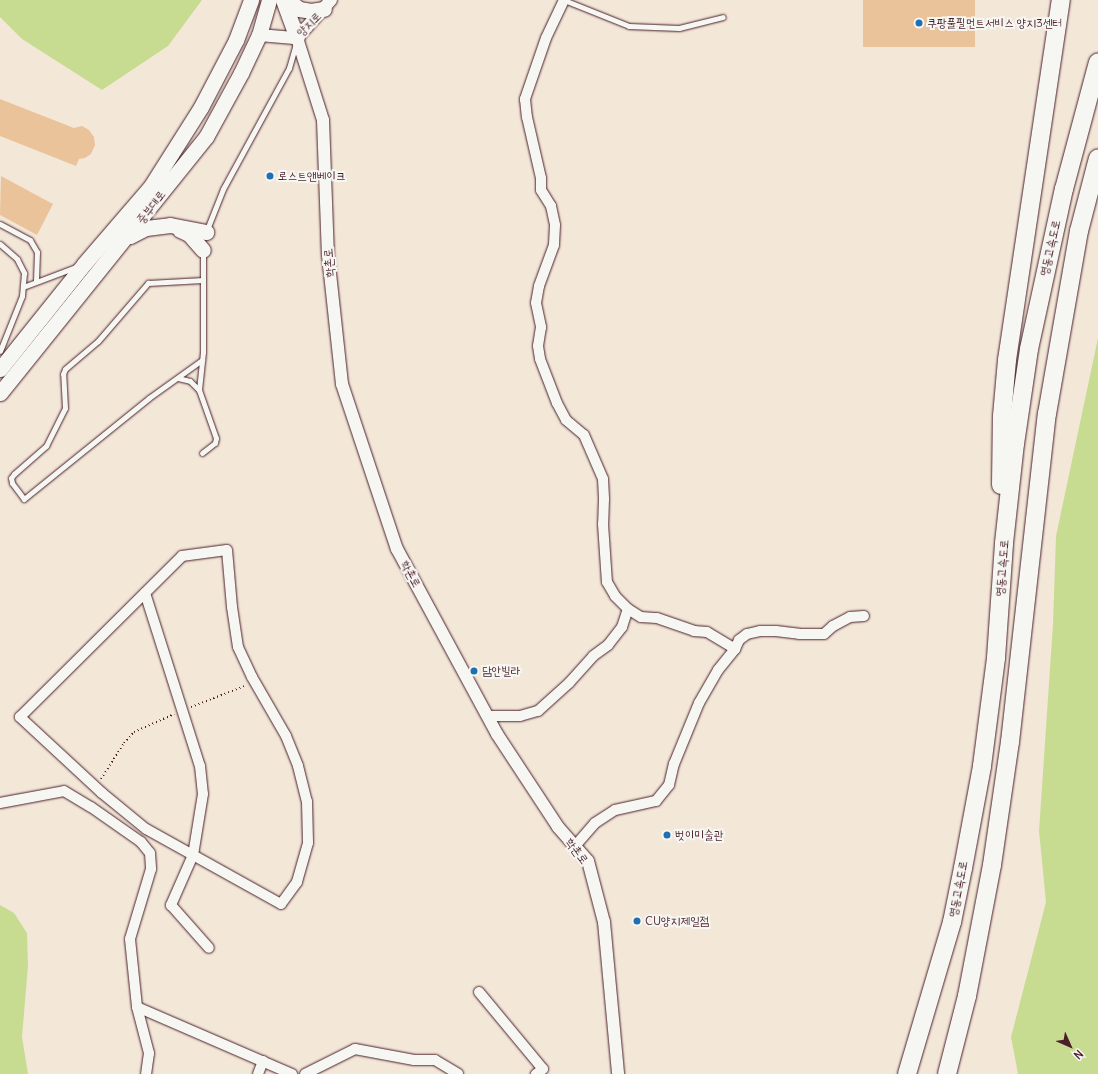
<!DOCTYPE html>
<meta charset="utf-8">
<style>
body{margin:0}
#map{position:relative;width:1098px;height:1074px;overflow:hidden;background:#f3e7d8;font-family:Delius,"Poor Story",sans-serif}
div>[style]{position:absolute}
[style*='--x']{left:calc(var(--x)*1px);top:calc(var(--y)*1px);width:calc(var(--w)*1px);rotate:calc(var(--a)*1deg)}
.green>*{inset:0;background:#c8dc91}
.building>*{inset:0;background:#ebc39b;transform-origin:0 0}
.path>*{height:2px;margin-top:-1px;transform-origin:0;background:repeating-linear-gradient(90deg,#4a1f2b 0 1px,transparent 0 4px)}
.roads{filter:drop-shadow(0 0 1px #4a1f2b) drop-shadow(0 0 1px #4a1f2b)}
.service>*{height:5px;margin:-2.5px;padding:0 2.5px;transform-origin:2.5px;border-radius:2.5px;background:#f6f6f2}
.minor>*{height:10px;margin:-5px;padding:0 5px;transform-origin:5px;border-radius:5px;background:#f6f6f2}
.tertiary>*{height:12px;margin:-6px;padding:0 6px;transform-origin:6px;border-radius:6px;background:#f6f6f2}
.primary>*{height:15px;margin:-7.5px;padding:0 7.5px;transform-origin:7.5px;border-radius:7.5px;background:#f6f6f2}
.motorway>*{height:18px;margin:-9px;padding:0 9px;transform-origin:9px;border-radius:9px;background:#f6f6f2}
.dots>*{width:11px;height:11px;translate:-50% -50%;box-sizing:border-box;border:2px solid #f6f6f2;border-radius:50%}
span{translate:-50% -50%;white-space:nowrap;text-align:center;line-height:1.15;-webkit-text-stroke:4px #f6f6f2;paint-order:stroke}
.poi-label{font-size:12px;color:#4a1f2b}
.left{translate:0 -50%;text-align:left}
.street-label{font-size:12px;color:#4a1f2b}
.north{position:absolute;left:1050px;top:1026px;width:40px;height:40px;-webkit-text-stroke:3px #f6f6f2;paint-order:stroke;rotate:135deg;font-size:11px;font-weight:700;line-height:16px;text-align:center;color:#4a1f2b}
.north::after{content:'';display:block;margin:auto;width:14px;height:18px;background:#4a1f2b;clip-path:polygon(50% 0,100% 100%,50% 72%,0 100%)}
</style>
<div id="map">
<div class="green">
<div style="clip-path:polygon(0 0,202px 0,168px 46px,102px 90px,22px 39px,0 17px)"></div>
<div style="clip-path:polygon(1098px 338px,1098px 1074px,1018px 1074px,1011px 1037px,1046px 902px,1039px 831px,1053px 624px,1056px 536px)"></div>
<div style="clip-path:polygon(0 905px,14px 913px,27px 933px,28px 966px,22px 1037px,28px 1074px,0 1074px)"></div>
</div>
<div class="building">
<div style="left:863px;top:0;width:112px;height:47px"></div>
<div style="clip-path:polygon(0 99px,74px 128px,82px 126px,89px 130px,94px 137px,95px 145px,91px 154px,85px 158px,79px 159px,76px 166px,0 136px)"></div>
<div style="clip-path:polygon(1px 176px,53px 204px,37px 235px,0 215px)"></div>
</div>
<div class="path">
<div style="--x:191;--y:707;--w:58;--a:-21.3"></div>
<div style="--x:101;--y:779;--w:43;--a:-57.4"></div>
<div style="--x:124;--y:743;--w:15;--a:-48"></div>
<div style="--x:134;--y:732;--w:44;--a:-24.2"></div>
</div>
<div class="roads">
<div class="service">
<div style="--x:564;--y:0;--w:70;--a:21.8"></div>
<div style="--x:629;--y:26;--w:50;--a:2.3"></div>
<div style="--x:679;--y:28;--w:45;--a:-14"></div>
<div style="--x:0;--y:224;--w:34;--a:28"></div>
<div style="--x:30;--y:240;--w:14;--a:60"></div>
<div style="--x:37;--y:252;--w:29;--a:92"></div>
<div style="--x:206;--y:232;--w:46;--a:-68.4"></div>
<div style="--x:223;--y:189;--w:138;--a:-61.4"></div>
<div style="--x:289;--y:68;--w:26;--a:-74"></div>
<div style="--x:0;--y:244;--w:23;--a:41"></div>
<div style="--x:17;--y:259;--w:16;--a:63"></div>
<div style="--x:24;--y:273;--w:23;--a:95"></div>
<div style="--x:22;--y:296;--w:59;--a:111.8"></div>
<div style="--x:23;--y:287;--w:57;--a:-20.7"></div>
<div style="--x:202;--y:360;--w:65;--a:144.4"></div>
<div style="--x:149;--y:398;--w:161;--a:141.1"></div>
<div style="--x:24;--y:499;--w:20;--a:-127"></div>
<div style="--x:12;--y:483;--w:5;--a:-101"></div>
<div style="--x:11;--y:478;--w:5;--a:-53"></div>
<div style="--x:14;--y:474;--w:43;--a:-41.2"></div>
<div style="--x:46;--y:446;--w:42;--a:-63.4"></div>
<div style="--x:65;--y:408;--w:34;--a:-93"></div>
<div style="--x:63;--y:374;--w:5;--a:-68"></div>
<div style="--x:65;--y:369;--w:43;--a:-40.3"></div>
<div style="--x:98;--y:341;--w:77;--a:-49.2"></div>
<div style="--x:148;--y:283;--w:55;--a:-3.1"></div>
<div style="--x:178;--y:378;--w:12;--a:14"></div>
<div style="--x:190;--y:381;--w:13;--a:45"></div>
<div style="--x:202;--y:453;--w:16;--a:-38"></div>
<div style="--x:215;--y:443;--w:5;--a:-79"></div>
<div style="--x:216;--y:438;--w:51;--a:-109.5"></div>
<div style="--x:199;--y:390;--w:38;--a:-84"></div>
<div style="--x:203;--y:352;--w:101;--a:-90"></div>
</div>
<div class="minor">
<div style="--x:564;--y:0;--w:42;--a:115.3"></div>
<div style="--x:546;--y:38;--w:65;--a:109"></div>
<div style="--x:525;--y:99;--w:18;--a:84"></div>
<div style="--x:527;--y:117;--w:63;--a:77.1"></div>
<div style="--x:541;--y:178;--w:12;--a:90"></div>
<div style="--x:541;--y:190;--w:19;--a:58"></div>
<div style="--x:551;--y:206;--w:19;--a:78"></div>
<div style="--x:555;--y:225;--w:20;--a:93"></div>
<div style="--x:554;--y:245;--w:44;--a:110.1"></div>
<div style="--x:539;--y:286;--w:17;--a:100"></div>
<div style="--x:536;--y:303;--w:25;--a:78"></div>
<div style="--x:541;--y:327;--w:19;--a:99"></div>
<div style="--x:538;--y:346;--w:13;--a:81"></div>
<div style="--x:540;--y:359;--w:47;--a:68.9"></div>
<div style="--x:557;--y:403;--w:19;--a:62"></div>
<div style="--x:566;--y:420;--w:23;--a:40"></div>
<div style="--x:584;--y:435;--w:48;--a:66.6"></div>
<div style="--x:603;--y:479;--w:20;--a:87"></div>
<div style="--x:604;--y:499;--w:25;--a:92"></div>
<div style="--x:603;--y:524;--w:58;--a:86.1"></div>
<div style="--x:607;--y:582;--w:16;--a:60"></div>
<div style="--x:615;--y:596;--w:18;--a:45"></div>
<div style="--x:628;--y:609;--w:15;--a:32"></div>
<div style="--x:641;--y:617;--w:16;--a:4"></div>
<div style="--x:657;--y:618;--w:39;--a:19"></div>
<div style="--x:694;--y:631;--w:13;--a:4"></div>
<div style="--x:707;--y:632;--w:33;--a:31"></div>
<div style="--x:227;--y:550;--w:57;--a:85"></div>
<div style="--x:232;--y:607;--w:40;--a:81.5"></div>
<div style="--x:238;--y:647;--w:33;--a:65"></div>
<div style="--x:252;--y:677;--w:68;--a:60"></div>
<div style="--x:286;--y:736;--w:32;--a:68"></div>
<div style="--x:298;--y:766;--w:36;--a:76"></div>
<div style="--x:307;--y:801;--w:42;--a:88.6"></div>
<div style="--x:308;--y:843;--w:41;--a:105.8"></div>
<div style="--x:297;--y:882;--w:27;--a:126"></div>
<div style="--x:281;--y:904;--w:154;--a:-150.9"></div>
<div style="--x:146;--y:829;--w:57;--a:-140.7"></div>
<div style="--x:102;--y:793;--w:112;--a:-137.2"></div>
<div style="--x:20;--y:717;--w:228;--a:-44.8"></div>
<div style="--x:182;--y:556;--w:45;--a:-7.6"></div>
<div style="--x:145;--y:593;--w:182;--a:72.4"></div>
<div style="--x:200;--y:766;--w:28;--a:84"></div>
<div style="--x:203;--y:794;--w:62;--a:99.3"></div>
<div style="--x:193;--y:855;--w:55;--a:113.7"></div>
<div style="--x:171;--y:905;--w:57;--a:48.5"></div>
<div style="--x:488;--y:716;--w:32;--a:0"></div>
<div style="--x:520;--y:716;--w:19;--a:-16"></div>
<div style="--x:538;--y:711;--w:42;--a:-42.1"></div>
<div style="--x:569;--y:683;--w:36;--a:-48"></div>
<div style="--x:593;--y:656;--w:19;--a:-36"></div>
<div style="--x:608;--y:645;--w:23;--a:-52"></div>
<div style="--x:622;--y:627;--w:19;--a:-72"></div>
<div style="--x:0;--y:803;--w:65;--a:-10.6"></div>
<div style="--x:64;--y:791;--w:31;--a:31"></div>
<div style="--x:91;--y:807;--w:61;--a:35"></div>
<div style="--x:141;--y:842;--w:14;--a:51"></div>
<div style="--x:150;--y:853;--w:16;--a:86"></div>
<div style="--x:151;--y:869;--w:73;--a:106.7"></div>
<div style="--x:130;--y:939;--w:68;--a:84.1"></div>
<div style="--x:137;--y:1007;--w:48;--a:75.4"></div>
<div style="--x:149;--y:1053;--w:21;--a:98"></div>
<div style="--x:575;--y:846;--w:30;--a:-49"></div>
<div style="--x:595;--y:823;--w:24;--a:-33"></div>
<div style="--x:615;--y:810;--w:42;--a:-12.4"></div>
<div style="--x:656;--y:801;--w:21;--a:-51"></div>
<div style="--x:669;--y:785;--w:22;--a:-77"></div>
<div style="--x:674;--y:764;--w:66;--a:-67.7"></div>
<div style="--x:699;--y:703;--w:38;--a:-60"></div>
<div style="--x:718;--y:670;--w:27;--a:-51"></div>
<div style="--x:735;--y:649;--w:10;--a:-66"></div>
<div style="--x:739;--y:640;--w:10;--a:-37"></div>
<div style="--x:747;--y:634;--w:13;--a:-13"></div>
<div style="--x:760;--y:631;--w:16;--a:0"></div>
<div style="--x:776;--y:631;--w:23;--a:7"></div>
<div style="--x:799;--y:634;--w:25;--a:0"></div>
<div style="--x:824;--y:634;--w:12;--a:-42"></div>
<div style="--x:833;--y:626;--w:19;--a:-28"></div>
<div style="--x:850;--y:617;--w:14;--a:-4"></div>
<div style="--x:479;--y:992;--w:100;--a:50.3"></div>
<div style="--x:543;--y:1069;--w:9;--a:144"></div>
<div style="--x:137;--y:1007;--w:169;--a:23.4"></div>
<div style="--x:258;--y:1074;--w:14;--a:-69"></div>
<div style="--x:305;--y:1074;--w:56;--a:-26.6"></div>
<div style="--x:355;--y:1049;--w:60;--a:10.6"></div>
<div style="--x:414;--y:1060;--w:21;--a:0"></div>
<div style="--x:435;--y:1060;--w:27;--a:31"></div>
</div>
<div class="tertiary">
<div style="--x:259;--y:35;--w:38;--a:5"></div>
<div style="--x:297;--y:38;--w:86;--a:72.4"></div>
<div style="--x:323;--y:120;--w:135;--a:87.9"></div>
<div style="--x:328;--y:255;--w:130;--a:83.8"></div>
<div style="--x:342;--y:384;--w:174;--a:71.6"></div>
<div style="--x:397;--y:549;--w:210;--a:61.6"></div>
<div style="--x:497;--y:734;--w:111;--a:56.7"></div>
<div style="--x:558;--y:827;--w:45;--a:48.6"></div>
<div style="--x:588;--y:861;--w:63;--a:75.3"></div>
<div style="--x:604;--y:922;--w:153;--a:84.7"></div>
<div style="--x:297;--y:38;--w:51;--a:-48.2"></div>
</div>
<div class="primary">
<div style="--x:283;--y:0;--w:40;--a:69.8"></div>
<div style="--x:288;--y:0;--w:14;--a:39"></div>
<div style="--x:299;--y:9;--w:12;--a:9"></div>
<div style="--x:311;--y:11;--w:13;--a:-9"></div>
<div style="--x:180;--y:230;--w:10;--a:24"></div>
<div style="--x:189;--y:234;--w:21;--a:49"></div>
<div style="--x:130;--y:236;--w:18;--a:-27"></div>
<div style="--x:146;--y:228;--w:24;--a:-7"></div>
<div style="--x:170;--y:225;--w:37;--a:11"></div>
<div style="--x:0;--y:369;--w:134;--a:-51.3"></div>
<div style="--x:84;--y:264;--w:103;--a:-49.3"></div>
<div style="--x:151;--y:186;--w:93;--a:-57.7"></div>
<div style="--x:201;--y:107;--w:76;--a:-62.4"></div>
<div style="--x:236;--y:40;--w:43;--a:-69.4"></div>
<div style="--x:0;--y:393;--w:329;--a:-51.2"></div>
<div style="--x:206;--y:137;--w:73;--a:-61.3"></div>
<div style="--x:241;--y:73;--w:42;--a:-64.7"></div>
<div style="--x:259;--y:35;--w:36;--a:-74"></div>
</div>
<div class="motorway">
<div style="--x:1001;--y:485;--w:69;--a:-89.2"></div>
<div style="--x:1002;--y:416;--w:56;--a:-84.9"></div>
<div style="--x:1007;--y:360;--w:364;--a:-81.5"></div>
<div style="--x:907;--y:1074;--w:159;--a:-73.5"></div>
<div style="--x:952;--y:922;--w:55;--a:-78.5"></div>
<div style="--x:963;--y:868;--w:104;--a:-79.4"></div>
<div style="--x:982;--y:766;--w:109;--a:-82.6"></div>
<div style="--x:996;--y:658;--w:115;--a:-86"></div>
<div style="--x:1004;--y:543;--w:100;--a:-83.7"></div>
<div style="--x:1015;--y:444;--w:96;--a:-81.6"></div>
<div style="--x:1029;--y:349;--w:164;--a:-77.7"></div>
<div style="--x:1064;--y:189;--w:131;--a:-75"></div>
<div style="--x:947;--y:1074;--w:81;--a:-75.6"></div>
<div style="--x:967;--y:996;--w:133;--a:-79.2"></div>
<div style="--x:992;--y:865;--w:124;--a:-81.7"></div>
<div style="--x:1010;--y:742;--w:330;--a:-83.6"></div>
<div style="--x:1047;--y:414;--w:186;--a:-80.1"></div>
<div style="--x:1079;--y:231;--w:75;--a:-75.4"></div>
</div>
</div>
<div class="dots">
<div style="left:919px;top:23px;background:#1f6fb2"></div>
<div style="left:270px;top:176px;background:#1f6fb2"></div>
<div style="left:474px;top:671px;background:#1f6fb2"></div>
<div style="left:667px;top:835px;background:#1f6fb2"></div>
<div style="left:637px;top:921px;background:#1f6fb2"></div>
</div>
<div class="poi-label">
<span class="left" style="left:927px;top:23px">쿠팡풀필먼트서비스 양지3센터</span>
<span class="left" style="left:278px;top:176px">로스트앤베이크</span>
<span class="left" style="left:482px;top:671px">담안빌라</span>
<span class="left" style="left:675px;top:835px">벗이미술관</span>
<span class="left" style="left:645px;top:921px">CU양지제일점</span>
</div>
<div class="street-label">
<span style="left:309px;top:24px;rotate:-44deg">양지로</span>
<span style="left:151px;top:207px;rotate:-52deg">중부대로</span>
<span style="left:1050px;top:248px;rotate:-77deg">영동고속도로</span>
<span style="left:329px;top:263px;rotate:-95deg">학촌로</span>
<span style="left:1002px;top:568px;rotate:-85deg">영동고속도로</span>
<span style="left:411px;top:574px;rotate:62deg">학촌로</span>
<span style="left:577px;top:851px;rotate:53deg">학촌로</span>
<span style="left:958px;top:889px;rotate:-79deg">영동고속도로</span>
</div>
<div class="north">N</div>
</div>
